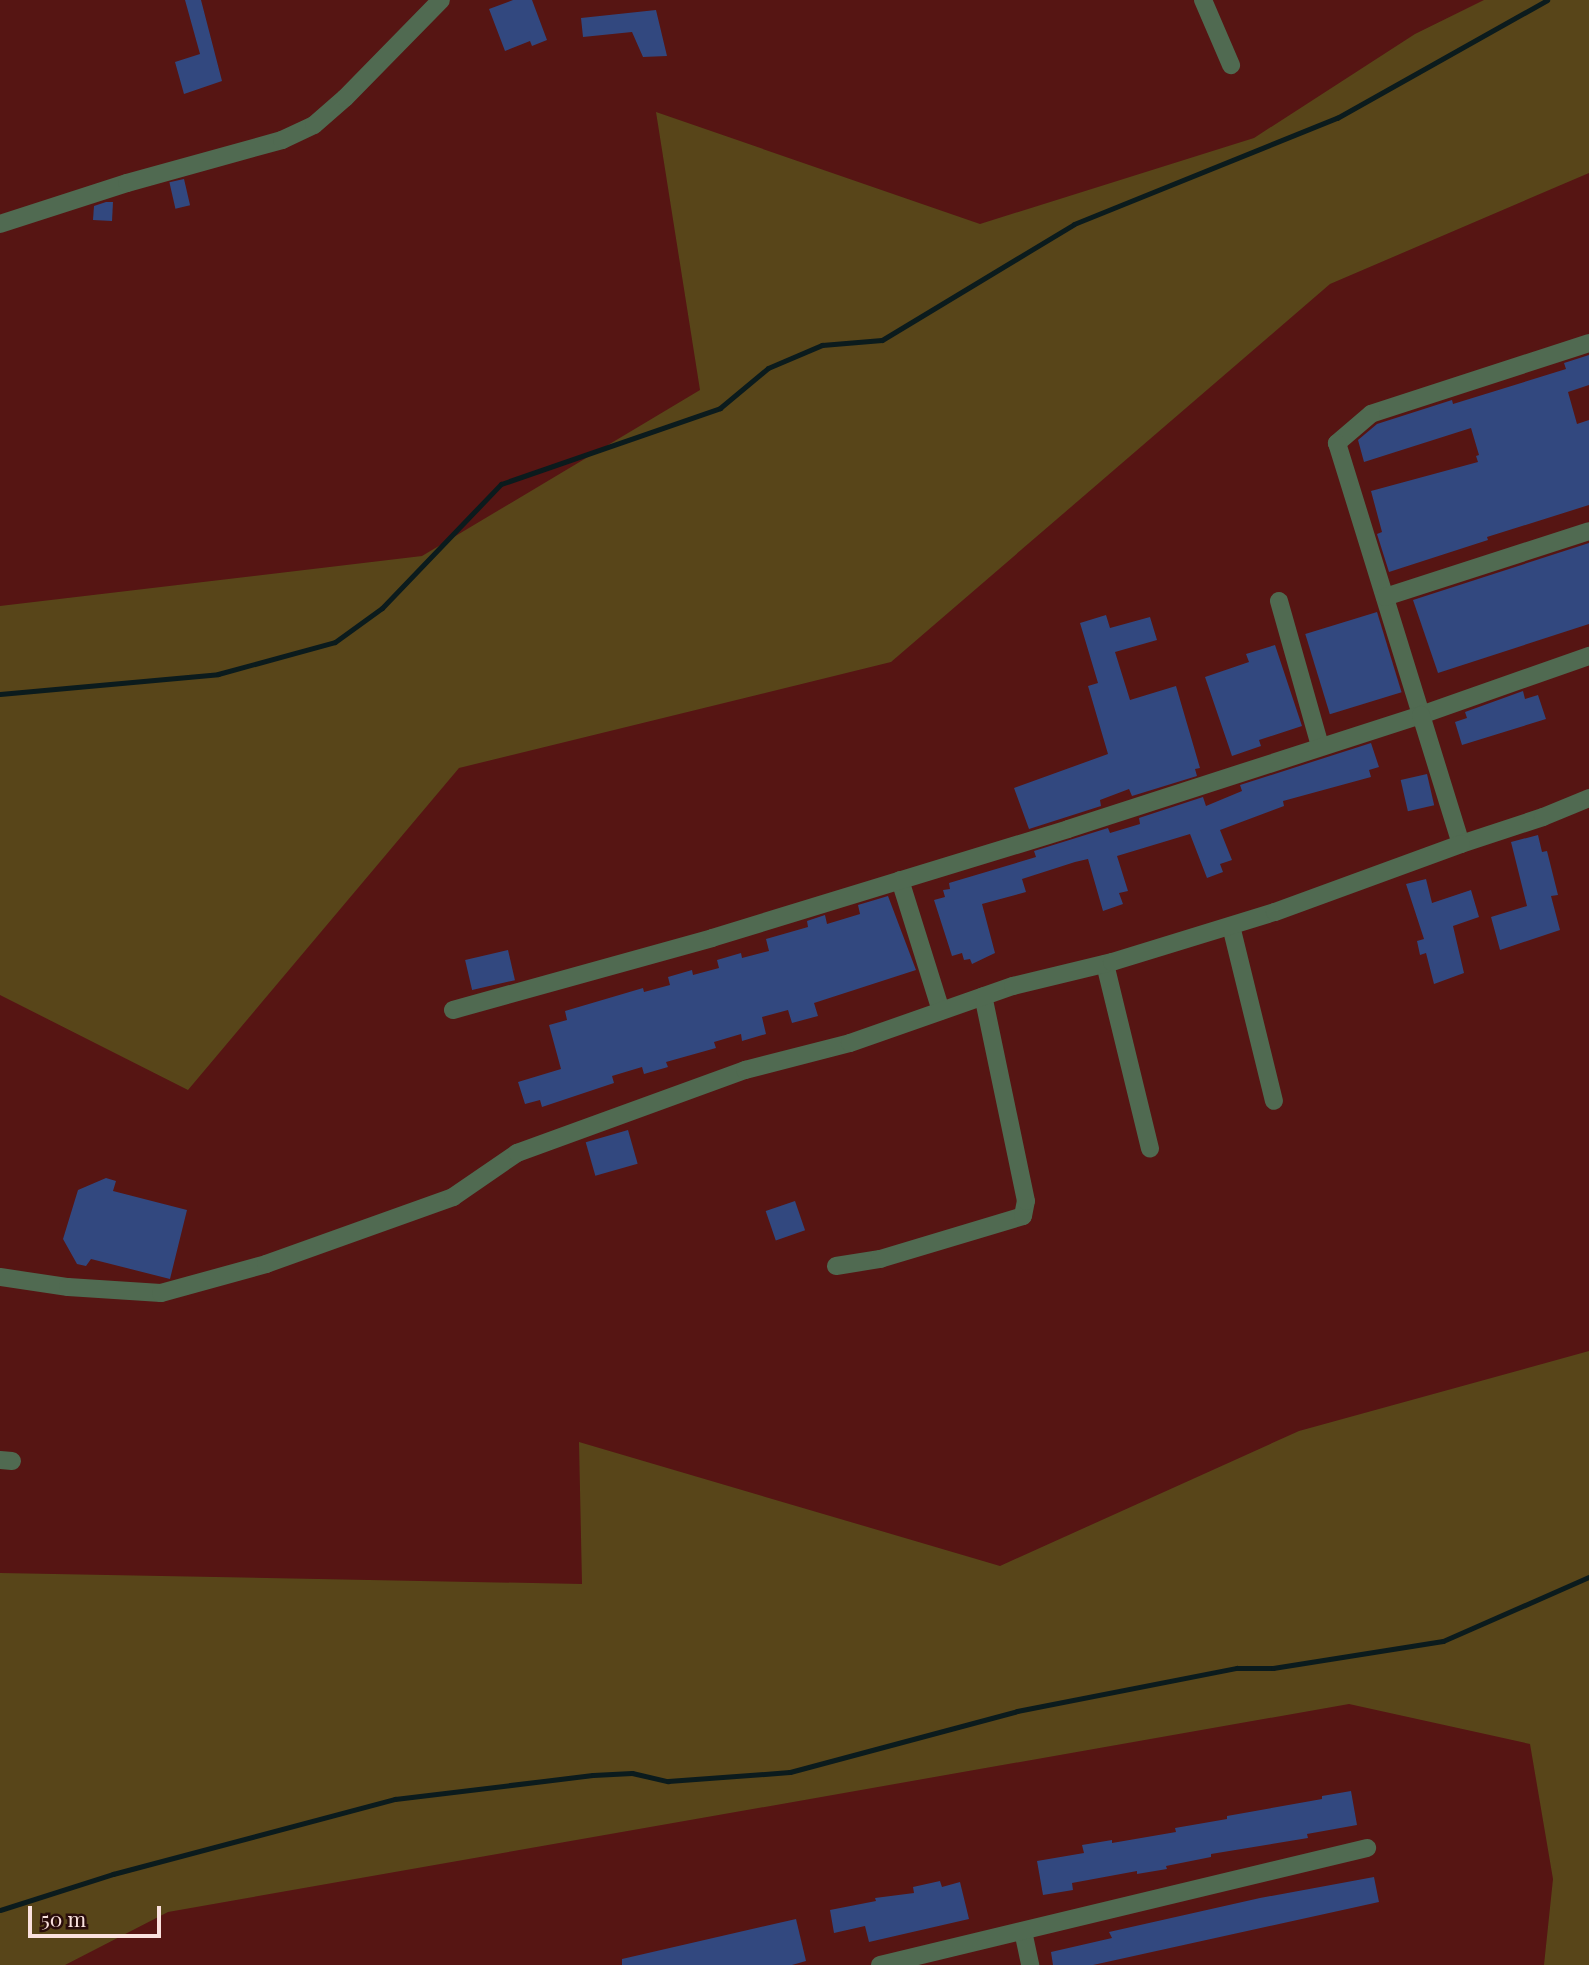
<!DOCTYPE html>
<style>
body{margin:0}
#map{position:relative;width:1589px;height:1965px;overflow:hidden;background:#561513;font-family:"Playfair Display",serif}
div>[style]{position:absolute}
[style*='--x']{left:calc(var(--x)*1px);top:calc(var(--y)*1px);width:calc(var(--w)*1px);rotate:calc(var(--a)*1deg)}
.green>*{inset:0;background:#584519}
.stream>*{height:5px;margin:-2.5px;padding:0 2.5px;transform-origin:2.5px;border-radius:2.5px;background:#0b1b1d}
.building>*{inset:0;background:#32487f;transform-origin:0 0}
.minor>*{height:18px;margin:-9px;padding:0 9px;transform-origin:9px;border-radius:9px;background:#506a51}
span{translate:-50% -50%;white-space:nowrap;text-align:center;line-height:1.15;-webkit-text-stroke:5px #2a0d0b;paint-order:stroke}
.scale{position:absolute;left:28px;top:1906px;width:133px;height:32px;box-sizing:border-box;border:4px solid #fae1de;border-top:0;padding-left:9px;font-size:21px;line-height:24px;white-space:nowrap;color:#fae1de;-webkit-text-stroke:5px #2a0d0b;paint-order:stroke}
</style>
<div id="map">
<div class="green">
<div style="clip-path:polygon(1484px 0,1589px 0,1589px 173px,1330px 284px,891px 662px,459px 768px,188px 1090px,0 995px,0 606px,422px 556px,700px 390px,656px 112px,980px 224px,1254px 138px,1415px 34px)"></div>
<div style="clip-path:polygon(1589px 1351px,1589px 1965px,1544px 1965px,1553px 1879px,1530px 1744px,1349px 1704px,168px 1912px,65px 1965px,0 1965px,0 1573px,582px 1584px,579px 1442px,1000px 1566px,1299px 1431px)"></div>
</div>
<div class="stream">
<div style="--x:0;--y:694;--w:219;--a:-5.2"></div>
<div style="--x:218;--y:674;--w:121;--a:-15.3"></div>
<div style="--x:335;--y:642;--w:58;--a:-35.9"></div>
<div style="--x:382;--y:608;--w:172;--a:-46.2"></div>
<div style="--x:501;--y:484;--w:232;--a:-19.1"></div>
<div style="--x:720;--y:408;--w:62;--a:-39.8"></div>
<div style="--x:768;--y:368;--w:59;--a:-23.1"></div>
<div style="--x:822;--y:345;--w:60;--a:-4.8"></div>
<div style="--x:882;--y:340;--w:224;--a:-31.1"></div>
<div style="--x:1074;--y:224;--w:284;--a:-22"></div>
<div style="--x:1337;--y:118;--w:241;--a:-29.3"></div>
<div style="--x:0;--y:1910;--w:119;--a:-17.7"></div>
<div style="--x:113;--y:1874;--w:292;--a:-14.9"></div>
<div style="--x:395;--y:1799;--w:199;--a:-6.9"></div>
<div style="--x:593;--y:1775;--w:39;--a:-3"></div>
<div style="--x:632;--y:1773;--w:37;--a:13"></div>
<div style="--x:668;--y:1781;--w:122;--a:-4.2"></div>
<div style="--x:790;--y:1772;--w:235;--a:-15"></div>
<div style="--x:1017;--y:1711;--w:224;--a:-11.1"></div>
<div style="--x:1237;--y:1668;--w:36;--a:0"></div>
<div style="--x:1273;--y:1668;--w:172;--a:-9"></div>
<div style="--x:1443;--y:1641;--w:159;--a:-23.7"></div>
</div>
<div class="building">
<div style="clip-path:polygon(185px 0,201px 0,222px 81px,184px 94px,175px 62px,200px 54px)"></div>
<div style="clip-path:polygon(513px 0,532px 0,547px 40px,532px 46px,530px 41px,505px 51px,489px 9px)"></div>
<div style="clip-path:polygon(656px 10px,667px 56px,643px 57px,632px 32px,583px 37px,581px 18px)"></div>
<div style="left:184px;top:179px;width:27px;height:15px;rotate:77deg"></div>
<div style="clip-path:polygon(106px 202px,113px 202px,112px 221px,93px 220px,94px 206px)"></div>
<div style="clip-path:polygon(1589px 355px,1589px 385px,1568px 392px,1577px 424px,1589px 420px,1589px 505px,1487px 537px,1488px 540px,1389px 572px,1377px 534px,1382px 532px,1371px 491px,1478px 462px,1476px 456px,1479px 455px,1471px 428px,1364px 462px,1358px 440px,1377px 424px,1452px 400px,1453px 404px,1566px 369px,1564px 363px)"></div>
<div style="clip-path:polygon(1589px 543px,1589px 624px,1438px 673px,1413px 600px)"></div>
<div style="left:1377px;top:612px;width:84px;height:75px;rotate:73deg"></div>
<div style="clip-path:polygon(1106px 615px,1110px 628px,1150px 617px,1157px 640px,1115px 652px,1130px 700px,1176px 686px,1200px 768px,1195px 769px,1197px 776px,1132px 796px,1129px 789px,1100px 800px,1101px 806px,1029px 829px,1014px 788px,1108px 754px,1088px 686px,1098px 683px,1080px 623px)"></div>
<div style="clip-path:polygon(1275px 645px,1302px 726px,1259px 740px,1261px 746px,1232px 756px,1205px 677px,1249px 662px,1246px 654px)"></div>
<div style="clip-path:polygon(1523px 691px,1525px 699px,1538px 695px,1546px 719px,1462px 745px,1455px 722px,1467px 718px,1465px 712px)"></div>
<div style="clip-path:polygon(1371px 743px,1379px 767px,1369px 770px,1371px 777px,1283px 801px,1284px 806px,1220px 830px,1232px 860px,1220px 864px,1223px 872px,1207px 878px,1190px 834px,1117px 856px,1128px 891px,1119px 893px,1123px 904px,1103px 911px,1088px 859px,1075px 862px,1022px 879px,1026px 892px,982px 904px,995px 953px,972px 964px,970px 959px,964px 960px,962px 953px,952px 956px,934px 900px,945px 897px,943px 890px,950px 889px,949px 883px,1036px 857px,1034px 851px,1108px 828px,1110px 833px,1140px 824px,1139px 818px,1203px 797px,1206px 806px,1242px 791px,1240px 785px)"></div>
<div style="left:1427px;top:774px;width:32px;height:27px;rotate:77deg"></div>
<div style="clip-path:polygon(1538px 835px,1542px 852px,1547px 851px,1558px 895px,1551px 896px,1560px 930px,1500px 950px,1491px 917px,1527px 906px,1511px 842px)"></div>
<div style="clip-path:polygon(1426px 879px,1432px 903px,1471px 890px,1479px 917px,1453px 926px,1464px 973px,1434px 984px,1426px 953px,1420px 955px,1417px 941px,1424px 939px,1406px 884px)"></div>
<div style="clip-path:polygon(888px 896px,916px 970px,814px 1003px,818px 1016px,792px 1023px,788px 1010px,762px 1017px,766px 1034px,742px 1041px,741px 1034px,714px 1042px,716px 1048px,666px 1062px,668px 1067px,644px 1074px,642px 1067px,612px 1076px,614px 1083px,542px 1107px,540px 1100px,525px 1104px,518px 1082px,561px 1069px,549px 1025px,567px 1020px,565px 1011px,643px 988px,644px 992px,670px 985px,668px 977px,692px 970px,693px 975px,719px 968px,717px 960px,741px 953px,742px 958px,769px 951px,766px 939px,808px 927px,807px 921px,825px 915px,827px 924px,860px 914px,858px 905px)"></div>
<div style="left:508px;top:950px;width:31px;height:44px;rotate:77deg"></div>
<div style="left:628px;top:1130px;width:35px;height:44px;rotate:74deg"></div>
<div style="clip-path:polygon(106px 1178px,116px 1181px,113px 1191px,187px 1210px,170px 1279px,91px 1259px,86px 1266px,77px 1264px,63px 1239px,78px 1190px)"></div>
<div style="left:795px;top:1201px;width:31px;height:31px;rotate:71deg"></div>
<div style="clip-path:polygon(1351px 1791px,1357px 1825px,1307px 1834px,1308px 1838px,1211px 1854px,1211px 1857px,1166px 1866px,1167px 1869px,1137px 1874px,1137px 1871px,1072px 1883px,1073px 1890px,1043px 1895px,1037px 1861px,1084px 1853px,1082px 1845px,1112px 1840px,1112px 1843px,1176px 1832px,1175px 1828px,1227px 1819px,1227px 1816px,1322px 1799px,1322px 1796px)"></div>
<div style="clip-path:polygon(1374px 1877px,1379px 1902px,1093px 1965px,1053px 1965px,1051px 1952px,1112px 1938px,1109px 1932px,1260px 1898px)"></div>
<div style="clip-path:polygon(940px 1881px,942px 1887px,960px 1882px,969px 1919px,869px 1942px,865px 1926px,834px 1933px,830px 1910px,876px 1901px,875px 1898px,914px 1893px,913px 1887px)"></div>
<div style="clip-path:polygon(796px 1919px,806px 1961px,792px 1965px,622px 1965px,622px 1959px)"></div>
</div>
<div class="minor">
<div style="--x:1203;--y:0;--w:71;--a:66.7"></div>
<div style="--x:0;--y:224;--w:133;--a:-17.9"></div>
<div style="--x:127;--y:183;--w:161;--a:-15.5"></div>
<div style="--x:282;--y:140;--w:35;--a:-25"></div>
<div style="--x:314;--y:125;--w:41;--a:-41.1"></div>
<div style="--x:345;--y:98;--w:137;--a:-45.6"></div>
<div style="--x:1589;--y:343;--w:229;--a:162"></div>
<div style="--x:1371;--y:414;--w:45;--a:139.5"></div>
<div style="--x:1337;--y:443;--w:285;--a:72.8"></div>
<div style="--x:1421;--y:715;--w:178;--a:-19.4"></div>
<div style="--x:1385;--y:597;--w:214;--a:-17.9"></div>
<div style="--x:1279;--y:601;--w:151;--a:74.2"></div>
<div style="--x:900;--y:880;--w:137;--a:72.6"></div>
<div style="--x:1231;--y:926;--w:180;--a:76.2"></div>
<div style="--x:1105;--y:964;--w:190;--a:76.3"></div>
<div style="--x:453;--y:1010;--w:269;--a:-15.5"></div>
<div style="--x:712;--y:938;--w:372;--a:-17"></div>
<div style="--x:1068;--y:829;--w:371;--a:-17.9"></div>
<div style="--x:1421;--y:715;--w:135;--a:72.8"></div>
<div style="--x:1461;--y:844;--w:86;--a:-18.2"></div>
<div style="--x:1543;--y:817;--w:50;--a:-22.4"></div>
<div style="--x:836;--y:1266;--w:45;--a:-9"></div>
<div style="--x:880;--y:1259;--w:149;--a:-16.7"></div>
<div style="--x:1023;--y:1216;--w:15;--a:-79"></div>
<div style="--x:1026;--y:1201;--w:209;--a:-101.8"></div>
<div style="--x:0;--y:1277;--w:69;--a:8.4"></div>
<div style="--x:68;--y:1287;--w:93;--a:3.7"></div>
<div style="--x:161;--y:1293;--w:109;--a:-15.4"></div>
<div style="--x:266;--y:1264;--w:199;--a:-19.7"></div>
<div style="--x:453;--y:1197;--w:78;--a:-34.5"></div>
<div style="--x:517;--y:1153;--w:243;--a:-20"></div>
<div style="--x:745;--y:1070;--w:108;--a:-14.4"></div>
<div style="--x:850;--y:1043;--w:173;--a:-19.3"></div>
<div style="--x:1013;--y:986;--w:102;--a:-13.6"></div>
<div style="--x:1112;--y:962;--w:170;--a:-17.1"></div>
<div style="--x:1275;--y:912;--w:198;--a:-20.1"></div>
<div style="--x:0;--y:1460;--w:12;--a:5"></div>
<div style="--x:1023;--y:1931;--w:35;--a:78"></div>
<div style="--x:880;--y:1965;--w:501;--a:-13.51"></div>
</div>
<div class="scale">50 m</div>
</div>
